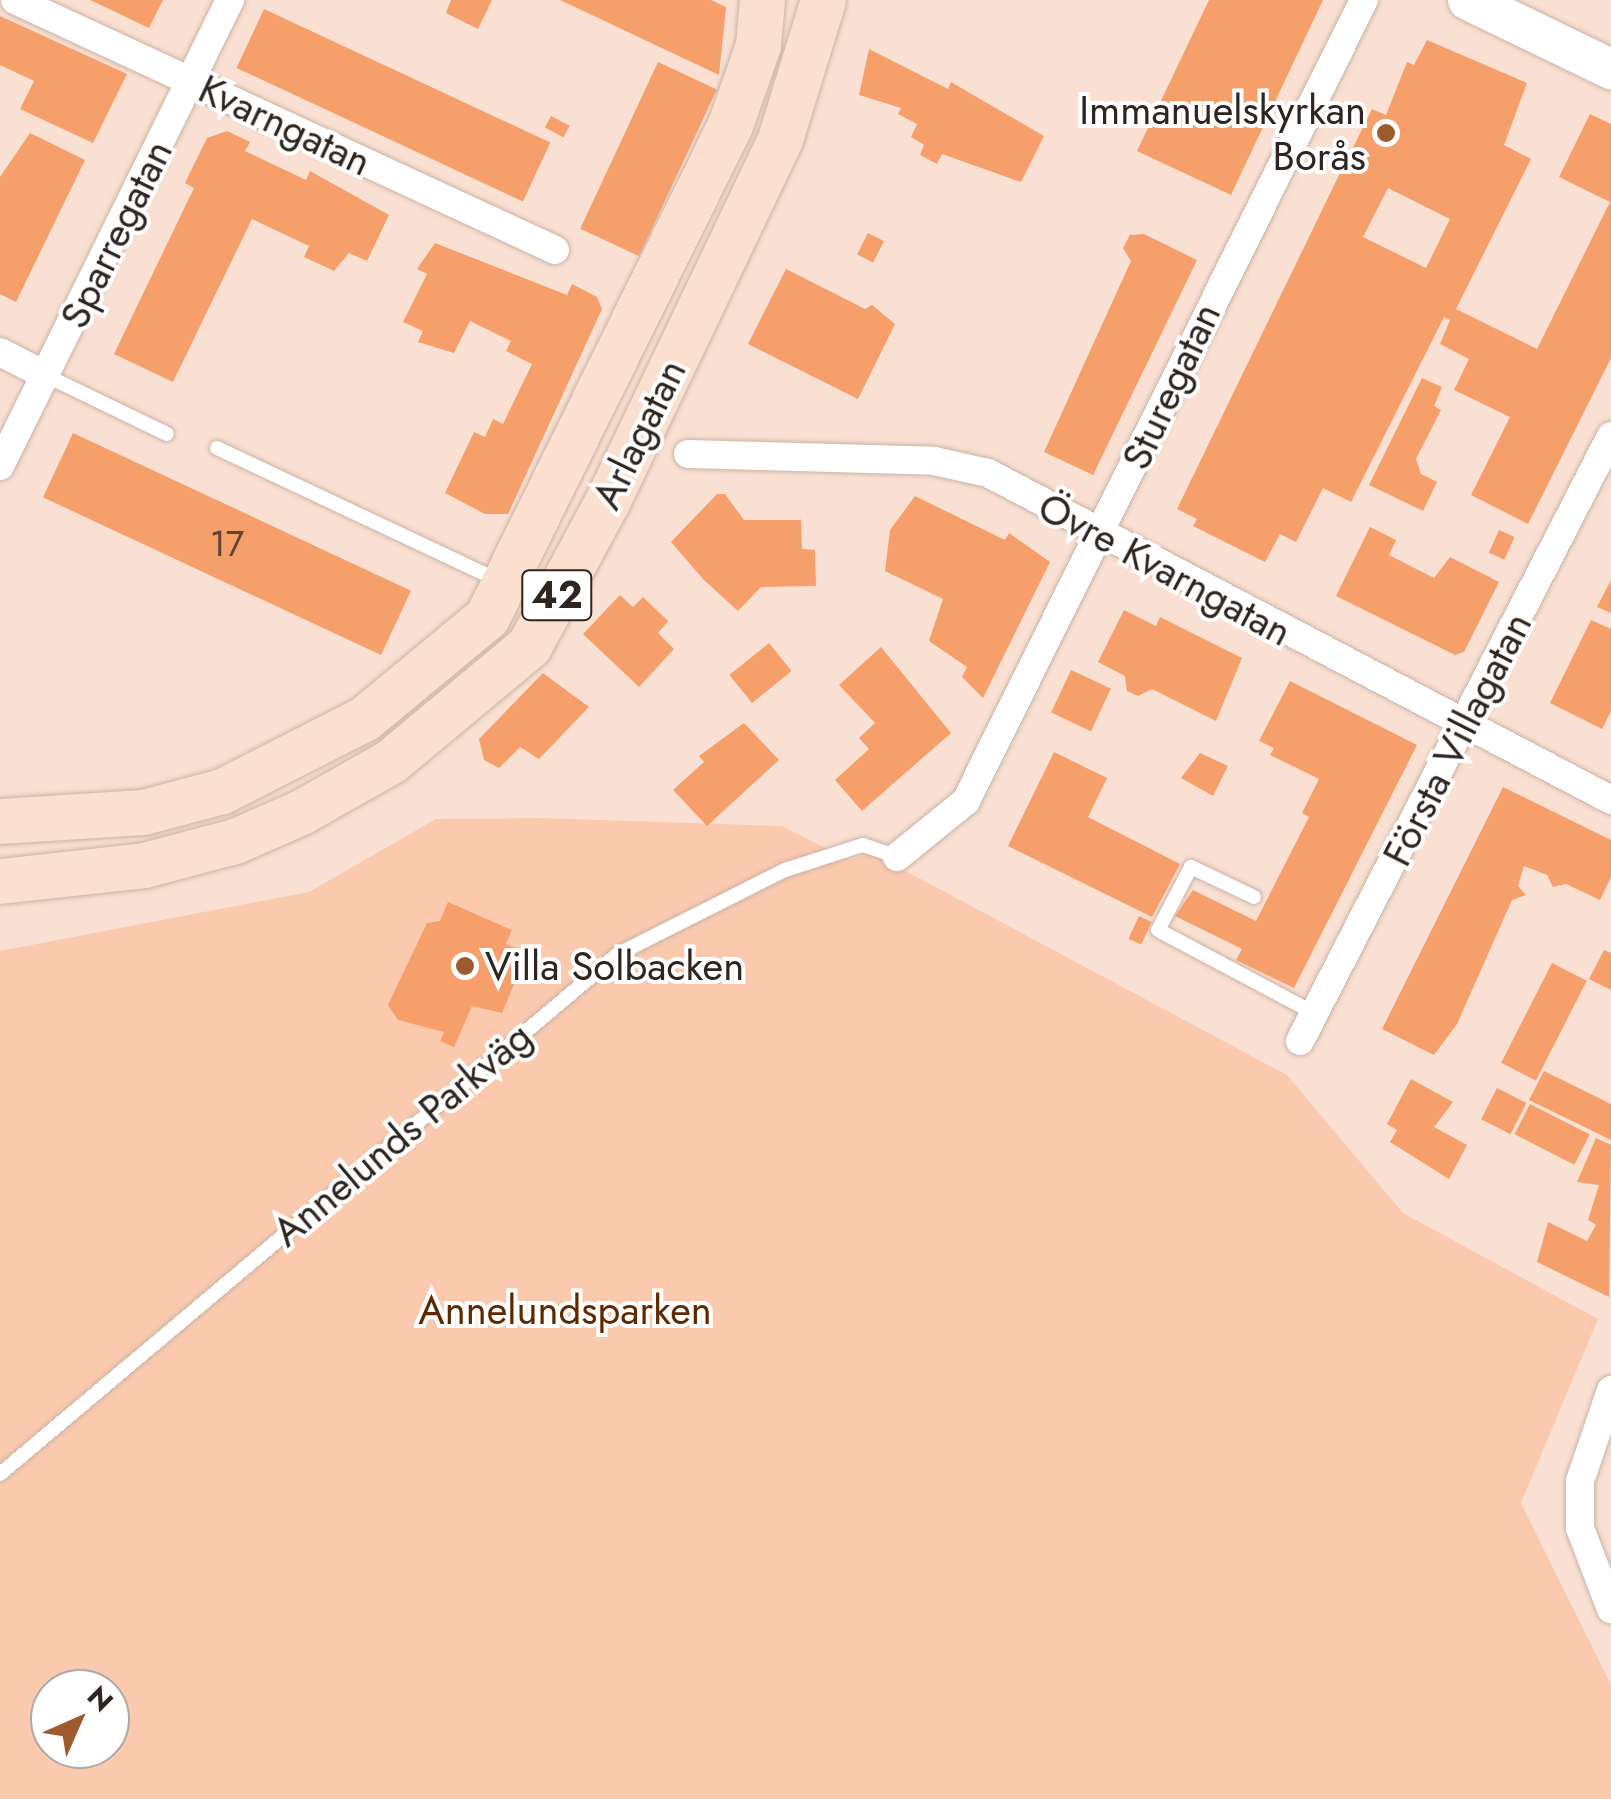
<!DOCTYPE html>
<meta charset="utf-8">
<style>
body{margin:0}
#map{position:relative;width:1611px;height:1799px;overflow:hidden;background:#f9e0d2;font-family:Jost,sans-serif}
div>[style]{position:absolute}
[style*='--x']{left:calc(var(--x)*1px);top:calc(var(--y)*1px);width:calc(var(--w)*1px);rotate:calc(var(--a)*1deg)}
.green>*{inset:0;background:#fbcaae}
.building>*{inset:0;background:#f79f6a;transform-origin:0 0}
.roads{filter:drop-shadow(0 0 2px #cbb3a6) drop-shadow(0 0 2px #cbb3a6)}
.lane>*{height:14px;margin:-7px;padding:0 7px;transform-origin:7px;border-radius:7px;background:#fff}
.street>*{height:28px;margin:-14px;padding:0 14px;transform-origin:14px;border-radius:14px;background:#fff}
.secondary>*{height:40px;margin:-20px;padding:0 20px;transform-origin:20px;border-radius:20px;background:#fff}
.primary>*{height:45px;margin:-22.5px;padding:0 22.5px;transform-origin:22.5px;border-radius:22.5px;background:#fbdfcf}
.dots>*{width:28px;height:28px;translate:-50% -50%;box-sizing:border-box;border:5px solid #fff;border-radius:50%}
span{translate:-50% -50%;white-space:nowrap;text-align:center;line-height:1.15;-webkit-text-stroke:8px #fff;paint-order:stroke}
.number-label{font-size:35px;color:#604432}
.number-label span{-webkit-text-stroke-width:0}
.shield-label span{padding:2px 8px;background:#fff;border:2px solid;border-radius:8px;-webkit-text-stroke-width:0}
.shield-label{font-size:38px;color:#2e2520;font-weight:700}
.poi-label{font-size:40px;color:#2e2520}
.right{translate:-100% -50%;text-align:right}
.left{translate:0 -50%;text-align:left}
.street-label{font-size:40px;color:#2e2520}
.park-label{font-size:40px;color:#5f2900}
.north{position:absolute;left:30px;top:1669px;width:100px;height:100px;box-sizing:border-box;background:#fff;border:2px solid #aba8a6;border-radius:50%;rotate:45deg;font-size:28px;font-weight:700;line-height:40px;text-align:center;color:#2e2520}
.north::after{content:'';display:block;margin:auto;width:35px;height:45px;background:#9e592c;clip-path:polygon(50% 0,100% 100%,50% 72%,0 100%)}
</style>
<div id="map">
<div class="green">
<div style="clip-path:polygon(evenodd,541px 818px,782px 826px,849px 860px,872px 853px,1287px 1075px,1403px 1213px,1598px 1319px,1521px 1503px,1611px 1685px,1611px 1799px,0 1799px,0 951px,309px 892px,436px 819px,541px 818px,50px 1689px,110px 1689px,110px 1749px,50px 1749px,50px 1689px)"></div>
</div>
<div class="building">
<div style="clip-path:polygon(90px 0,163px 0,149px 28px)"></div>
<div style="clip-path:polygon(451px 0,492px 0,478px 29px,446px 13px)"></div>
<div style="clip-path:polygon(560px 0,711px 0,726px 7px,719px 75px)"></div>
<div style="clip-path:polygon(1209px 0,1323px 0,1231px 195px,1137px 151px)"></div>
<div style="left:264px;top:9px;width:316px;height:65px;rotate:25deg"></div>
<div style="clip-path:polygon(0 16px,127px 74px,93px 143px,20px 109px,34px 81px,0 65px)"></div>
<div style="clip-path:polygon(evenodd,1427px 40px,1527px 83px,1504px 145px,1531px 159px,1456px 309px,1537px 349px,1610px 202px,1559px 177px,1590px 114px,1611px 124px,1611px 358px,1528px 524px,1471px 495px,1510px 417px,1454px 390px,1469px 359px,1440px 344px,1450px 320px,1444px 317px,1351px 502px,1323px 488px,1296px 542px,1280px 534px,1265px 562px,1193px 526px,1197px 519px,1177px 509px,1340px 173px,1351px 167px,1345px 164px,1372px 109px,1386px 115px,1407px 62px,1414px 65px,1427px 40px,1388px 188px,1450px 219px,1426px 268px,1363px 237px,1388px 188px)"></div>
<div style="clip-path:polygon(869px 49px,948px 89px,951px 82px,1044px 136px,1021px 182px,942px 154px,937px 164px,920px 155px,924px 145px,911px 137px,917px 124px,898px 114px,901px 108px,859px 95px)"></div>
<div style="left:658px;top:62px;width:65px;height:184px;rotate:25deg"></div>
<div style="left:551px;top:116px;width:21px;height:13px;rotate:28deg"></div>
<div style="clip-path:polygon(227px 131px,250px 142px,245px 151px,306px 180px,310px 171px,389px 215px,367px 261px,349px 253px,334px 271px,304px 257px,309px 246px,252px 219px,173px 382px,114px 354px,194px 188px,185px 183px,207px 138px)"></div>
<div style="clip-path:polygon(30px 133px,85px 160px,16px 302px,0 294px,0 177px)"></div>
<div style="left:868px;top:233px;width:18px;height:24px;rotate:27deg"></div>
<div style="clip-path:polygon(1144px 234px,1197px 260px,1093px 475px,1044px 452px,1131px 261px,1123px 248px,1130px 235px)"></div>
<div style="clip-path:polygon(435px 243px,567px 295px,572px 284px,597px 297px,602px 309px,508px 514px,485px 514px,445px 493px,474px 432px,485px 437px,493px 419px,503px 424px,532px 364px,506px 351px,511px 341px,470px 321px,454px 353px,418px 342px,423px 331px,403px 322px,427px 274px,417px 269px)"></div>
<div style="clip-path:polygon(786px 269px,865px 309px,872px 305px,895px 324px,858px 399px,748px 344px)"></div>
<div style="clip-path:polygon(1422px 378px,1442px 387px,1434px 406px,1441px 410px,1416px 459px,1421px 474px,1437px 482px,1423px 511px,1369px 485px)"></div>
<div style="left:73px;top:433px;width:373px;height:71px;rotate:25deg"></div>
<div style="clip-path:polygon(717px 494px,725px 494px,744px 520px,801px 520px,802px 549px,815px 550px,816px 586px,761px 587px,738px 611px,704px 580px,671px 542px)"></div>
<div style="clip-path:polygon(915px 496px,1005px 540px,1009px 533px,1050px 562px,983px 698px,962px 677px,967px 667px,929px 641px,943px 599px,885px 571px,890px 530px)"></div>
<div style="clip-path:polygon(1370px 527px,1396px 540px,1389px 555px,1434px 578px,1450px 557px,1499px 582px,1464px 652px,1455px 655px,1336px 596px)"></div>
<div style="left:1499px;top:530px;width:17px;height:25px;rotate:24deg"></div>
<div style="clip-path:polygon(1611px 580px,1611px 613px,1597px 607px)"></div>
<div style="clip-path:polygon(620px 595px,633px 607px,643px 597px,668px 621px,658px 633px,674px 649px,639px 687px,583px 634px)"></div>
<div style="clip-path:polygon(1124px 610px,1156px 626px,1160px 617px,1242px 658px,1216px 721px,1152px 689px,1138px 696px,1127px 691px,1125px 676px,1098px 662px)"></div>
<div style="clip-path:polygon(1591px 620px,1611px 629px,1611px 711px,1602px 729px,1550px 703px)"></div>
<div style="left:769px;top:643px;width:36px;height:51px;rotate:51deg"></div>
<div style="clip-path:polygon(881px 647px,951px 733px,862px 811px,835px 780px,869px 749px,859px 738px,875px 723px,839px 685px)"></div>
<div style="left:1071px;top:670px;width:44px;height:47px;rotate:25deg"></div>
<div style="clip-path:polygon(543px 673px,589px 707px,539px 759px,520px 747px,499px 768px,484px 760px,479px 739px)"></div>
<div style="clip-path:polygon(1290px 681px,1417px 745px,1294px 988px,1236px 960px,1242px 949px,1175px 916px,1193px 890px,1256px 921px,1309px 817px,1302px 813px,1319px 779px,1270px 755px,1274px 748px,1259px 741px)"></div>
<div style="clip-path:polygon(744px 723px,779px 760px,707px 826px,673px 790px,704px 762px,699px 756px)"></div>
<div style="clip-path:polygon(1054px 752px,1107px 778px,1088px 817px,1180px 864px,1152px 917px,1008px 846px)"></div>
<div style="clip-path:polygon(1200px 753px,1228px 766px,1213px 796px,1181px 778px)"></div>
<div style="clip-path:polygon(1503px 787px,1611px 840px,1611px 877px,1600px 900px,1566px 884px,1553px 887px,1547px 875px,1524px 866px,1518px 886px,1526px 895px,1512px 900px,1457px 1024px,1434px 1055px,1382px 1029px)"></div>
<div style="clip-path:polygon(448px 902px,512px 930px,506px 944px,527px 953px,502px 1013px,472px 1006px,454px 1047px,440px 1041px,444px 1032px,398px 1020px,388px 1005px,427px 923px,440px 921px)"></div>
<div style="left:1139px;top:916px;width:14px;height:25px;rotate:25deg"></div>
<div style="clip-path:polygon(1604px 950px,1611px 953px,1611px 990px,1589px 979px)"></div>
<div style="left:1552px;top:963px;width:39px;height:112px;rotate:27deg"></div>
<div style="clip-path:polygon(1544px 1071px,1611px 1104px,1611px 1140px,1529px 1100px)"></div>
<div style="clip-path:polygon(1411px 1079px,1453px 1102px,1434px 1127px,1467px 1145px,1449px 1179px,1390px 1142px,1397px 1130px,1387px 1124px)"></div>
<div style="left:1497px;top:1088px;width:33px;height:35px;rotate:27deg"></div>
<div style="left:1530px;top:1104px;width:67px;height:34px;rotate:27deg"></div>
<div style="clip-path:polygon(1596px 1138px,1611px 1145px,1609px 1297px,1537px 1262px,1548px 1222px,1587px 1241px,1596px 1225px,1588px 1220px,1599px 1185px,1577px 1182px)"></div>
</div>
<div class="roads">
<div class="lane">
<div style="--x:47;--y:376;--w:133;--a:25.8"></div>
<div style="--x:217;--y:448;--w:310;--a:25.2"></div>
<div style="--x:1254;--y:897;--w:70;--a:-154.5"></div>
<div style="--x:1191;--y:867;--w:71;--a:117.6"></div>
<div style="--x:1158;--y:930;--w:177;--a:28"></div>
<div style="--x:0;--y:1474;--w:808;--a:-40.08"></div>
<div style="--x:618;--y:954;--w:187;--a:-26.7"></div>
<div style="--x:785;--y:870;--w:82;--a:-17.8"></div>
<div style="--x:863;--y:845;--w:36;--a:19"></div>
</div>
<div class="street">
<div style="--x:15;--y:0;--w:595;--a:24.84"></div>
<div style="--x:0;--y:352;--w:53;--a:27.1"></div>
<div style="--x:688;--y:454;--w:246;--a:1.6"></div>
<div style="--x:934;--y:461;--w:55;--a:12.5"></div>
<div style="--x:988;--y:473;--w:704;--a:27.69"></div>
<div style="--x:0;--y:466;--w:520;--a:-63.73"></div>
<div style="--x:897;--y:857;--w:89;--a:-39.1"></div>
<div style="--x:966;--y:801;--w:894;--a:-63.58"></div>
<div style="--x:1300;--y:1041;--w:680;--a:-62.79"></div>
<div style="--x:1611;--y:1390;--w:96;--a:108.8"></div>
<div style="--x:1580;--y:1481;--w:47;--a:90"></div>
<div style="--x:1580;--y:1528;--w:87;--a:69.1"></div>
</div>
<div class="secondary">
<div style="--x:1468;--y:0;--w:159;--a:25.8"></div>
</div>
<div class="primary">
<div style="--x:0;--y:821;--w:143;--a:-3.6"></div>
<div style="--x:143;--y:812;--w:82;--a:-14.9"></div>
<div style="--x:222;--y:791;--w:161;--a:-27"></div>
<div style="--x:365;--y:718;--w:158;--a:-39.6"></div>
<div style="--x:487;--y:617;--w:549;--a:-63.72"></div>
<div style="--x:730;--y:125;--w:85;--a:-70.7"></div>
<div style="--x:758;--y:45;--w:45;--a:-84.9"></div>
<div style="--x:0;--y:881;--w:145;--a:-6.3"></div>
<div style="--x:144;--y:865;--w:94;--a:-14.8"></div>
<div style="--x:235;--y:841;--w:72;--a:-23.7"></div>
<div style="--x:301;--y:812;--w:103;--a:-29.5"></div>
<div style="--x:391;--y:761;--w:180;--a:-39.8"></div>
<div style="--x:529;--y:646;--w:164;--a:-61.6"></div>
<div style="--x:607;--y:502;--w:402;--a:-64.5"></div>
<div style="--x:780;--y:139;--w:145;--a:-72.8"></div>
</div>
</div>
<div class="dots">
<div style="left:1386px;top:133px;background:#9e592c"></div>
<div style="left:465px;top:966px;background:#9e592c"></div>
</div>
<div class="number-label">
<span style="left:227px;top:544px">17</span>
</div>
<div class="shield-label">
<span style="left:557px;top:595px">42</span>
</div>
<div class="poi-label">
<span class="right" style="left:1366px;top:133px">Immanuelskyrkan<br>Borås</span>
<span class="left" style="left:485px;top:966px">Villa Solbacken</span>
</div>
<div class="street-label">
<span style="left:285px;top:125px;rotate:25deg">Kvarngatan</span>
<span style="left:116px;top:234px;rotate:-64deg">Sparregatan</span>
<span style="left:1171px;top:386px;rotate:-65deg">Sturegatan</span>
<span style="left:639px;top:434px;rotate:-64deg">Arlagatan</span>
<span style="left:1165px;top:569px;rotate:28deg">Övre Kvarngatan</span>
<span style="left:1457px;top:739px;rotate:-63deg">Första Villagatan</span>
<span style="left:402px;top:1134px;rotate:-40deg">Annelunds Parkväg</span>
</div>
<div class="park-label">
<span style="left:565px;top:1310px">Annelundsparken</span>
</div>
<div class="north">N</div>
</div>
